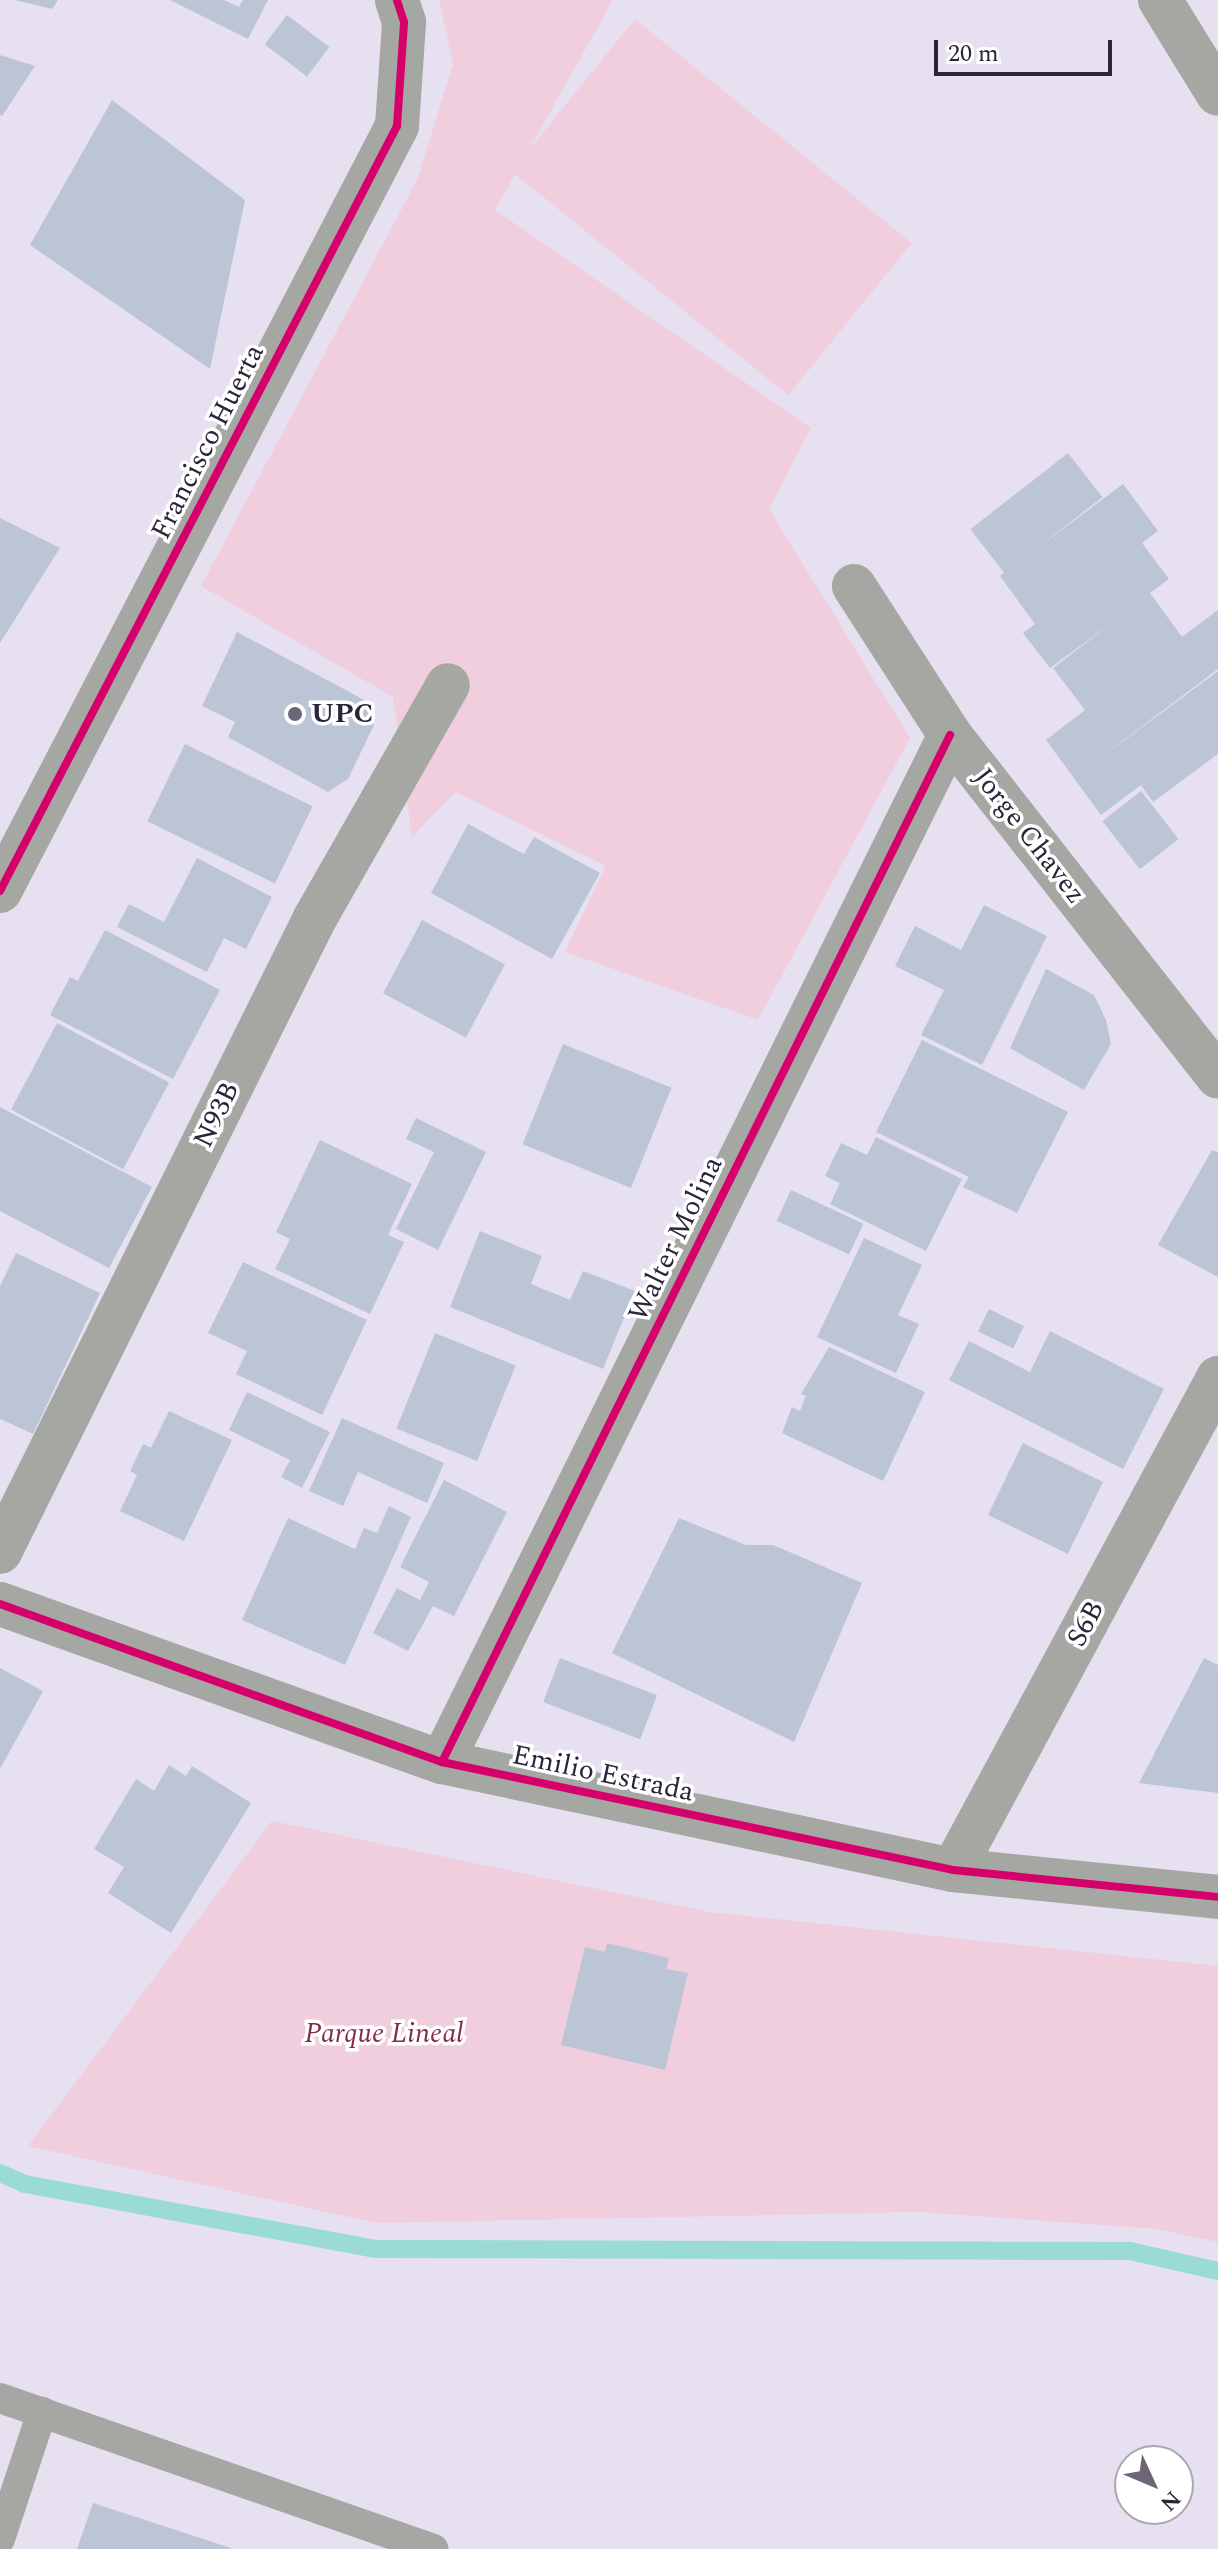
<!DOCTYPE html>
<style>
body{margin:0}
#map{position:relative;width:1218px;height:2549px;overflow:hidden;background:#e6e0f1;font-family:Spectral,serif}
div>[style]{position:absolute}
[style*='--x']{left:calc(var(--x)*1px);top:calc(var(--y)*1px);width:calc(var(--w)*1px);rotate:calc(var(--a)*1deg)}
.green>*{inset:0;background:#f0cedd;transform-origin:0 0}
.stream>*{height:18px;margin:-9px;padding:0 9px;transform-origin:9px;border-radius:9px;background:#9adbd6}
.building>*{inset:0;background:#bcc5d6;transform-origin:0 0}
.service>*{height:30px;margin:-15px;padding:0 15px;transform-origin:15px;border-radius:15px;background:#a5a7a3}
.minor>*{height:44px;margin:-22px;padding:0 22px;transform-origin:22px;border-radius:22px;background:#a5a7a3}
.cycleway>*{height:8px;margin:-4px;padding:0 4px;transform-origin:4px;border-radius:4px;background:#d6006c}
.dots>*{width:22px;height:22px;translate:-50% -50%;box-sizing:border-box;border:4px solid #fff;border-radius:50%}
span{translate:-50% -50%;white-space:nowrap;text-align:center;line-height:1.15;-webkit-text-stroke:7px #fff;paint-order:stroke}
.street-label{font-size:28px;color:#2c2438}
.poi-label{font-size:28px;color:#2c2438;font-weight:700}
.left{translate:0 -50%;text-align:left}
.park-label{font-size:28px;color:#832b48;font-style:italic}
.north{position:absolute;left:1114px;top:2445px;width:80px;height:80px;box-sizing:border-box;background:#fff;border:2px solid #aba7af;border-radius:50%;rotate:134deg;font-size:22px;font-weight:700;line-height:32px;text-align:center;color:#2c2438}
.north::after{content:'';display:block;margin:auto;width:28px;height:36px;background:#6d6679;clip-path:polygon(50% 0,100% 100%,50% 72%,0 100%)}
.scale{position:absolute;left:934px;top:40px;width:178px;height:36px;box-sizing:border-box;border:4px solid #2c2438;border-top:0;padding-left:10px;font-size:24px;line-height:28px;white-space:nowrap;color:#2c2438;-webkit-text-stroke:6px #fff;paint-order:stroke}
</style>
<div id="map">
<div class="green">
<div style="clip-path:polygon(439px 0,613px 0,495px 210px,811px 428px,769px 509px,910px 738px,758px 1020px,565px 952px,606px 866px,456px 792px,412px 837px,393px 697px,201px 586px,417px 180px,453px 64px)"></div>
<div style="left:635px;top:19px;width:356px;height:196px;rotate:39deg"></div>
<div style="clip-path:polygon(272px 1821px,709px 1912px,1218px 1966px,1218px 2242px,1157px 2229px,918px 2212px,376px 2223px,28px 2146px)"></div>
</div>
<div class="stream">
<div style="--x:0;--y:2173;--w:27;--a:24"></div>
<div style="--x:25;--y:2184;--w:356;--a:10.5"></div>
<div style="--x:375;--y:2249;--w:755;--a:0.15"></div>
<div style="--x:1130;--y:2251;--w:90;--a:12.8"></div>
</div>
<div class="building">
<div style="clip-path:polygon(15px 0,58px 0,52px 9px)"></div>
<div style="clip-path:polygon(170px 0,224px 0,239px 7px,243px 0,268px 0,248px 39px)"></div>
<div style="left:287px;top:15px;width:53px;height:37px;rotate:37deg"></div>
<div style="clip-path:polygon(0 55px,35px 66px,2px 116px,0 115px)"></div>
<div style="clip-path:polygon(112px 100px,245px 200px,210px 369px,30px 245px)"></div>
<div style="left:1068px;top:453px;width:56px;height:124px;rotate:52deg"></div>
<div style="clip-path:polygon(1123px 484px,1158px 531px,1142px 543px,1169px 579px,1150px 593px,1182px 637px,1218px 610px,1218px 669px,1084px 770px,1218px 671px,1218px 754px,1153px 802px,1141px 785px,1101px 815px,1046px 740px,1085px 710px,1053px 668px,1112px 623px,1050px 668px,1023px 633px,1035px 624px,1000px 576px)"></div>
<div style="clip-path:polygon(0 518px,60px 548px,0 643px)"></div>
<div style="clip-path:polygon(237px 632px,370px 703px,374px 725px,348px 779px,328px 792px,228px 737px,235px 722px,202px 706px)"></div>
<div style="left:185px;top:744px;width:142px;height:86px;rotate:26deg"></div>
<div style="left:1141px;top:791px;width:61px;height:49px;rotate:52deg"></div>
<div style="clip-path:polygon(468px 824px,524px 854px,534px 837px,600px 873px,552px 959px,431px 893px)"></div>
<div style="clip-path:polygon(197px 858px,272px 897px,246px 949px,224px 938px,207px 972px,117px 927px,129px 904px,164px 922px)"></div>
<div style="clip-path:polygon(984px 905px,1047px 936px,982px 1065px,921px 1035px,944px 990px,895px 966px,915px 926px,961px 950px)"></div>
<div style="left:422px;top:920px;width:94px;height:83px;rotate:28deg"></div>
<div style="clip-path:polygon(105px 930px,220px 990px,173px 1079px,50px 1015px,70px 977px,78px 981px)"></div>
<div style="clip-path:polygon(1046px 969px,1094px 995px,1106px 1020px,1111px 1044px,1084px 1090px,1010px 1048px)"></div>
<div style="left:57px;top:1023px;width:127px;height:98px;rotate:28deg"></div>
<div style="clip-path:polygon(922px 1040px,1068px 1112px,1017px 1213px,963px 1187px,969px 1177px,876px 1132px)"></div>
<div style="left:563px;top:1044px;width:117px;height:108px;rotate:22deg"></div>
<div style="clip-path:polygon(0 1107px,152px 1187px,109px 1268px,0 1211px)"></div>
<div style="clip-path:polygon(416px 1118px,486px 1152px,438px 1250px,396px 1229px,434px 1152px,406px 1139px)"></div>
<div style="clip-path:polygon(876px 1137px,962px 1179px,926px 1251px,830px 1204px,840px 1183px,825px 1176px,841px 1143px,867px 1155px)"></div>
<div style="clip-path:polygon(320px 1140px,412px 1184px,388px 1235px,404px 1242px,370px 1314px,275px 1269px,290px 1239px,276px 1232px)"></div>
<div style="clip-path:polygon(1212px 1150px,1218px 1152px,1218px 1277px,1158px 1245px)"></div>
<div style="left:791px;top:1190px;width:80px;height:34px;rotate:25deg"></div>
<div style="clip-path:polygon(480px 1231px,542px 1256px,531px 1284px,570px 1300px,583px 1271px,635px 1291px,603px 1369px,450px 1307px)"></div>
<div style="clip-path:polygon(864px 1238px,922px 1265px,898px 1315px,919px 1324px,896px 1373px,817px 1337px)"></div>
<div style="clip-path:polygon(16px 1253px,100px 1293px,33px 1434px,0 1419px,0 1286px)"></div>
<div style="clip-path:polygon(243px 1262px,367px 1320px,322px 1415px,236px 1374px,247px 1351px,208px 1333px)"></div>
<div style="left:989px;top:1309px;width:39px;height:25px;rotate:26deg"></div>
<div style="clip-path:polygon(1050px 1331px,1164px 1389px,1123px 1469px,949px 1380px,969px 1341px,1030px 1372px)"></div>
<div style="left:435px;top:1333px;width:87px;height:103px;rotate:22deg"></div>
<div style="clip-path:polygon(829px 1347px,925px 1392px,883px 1481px,782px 1433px,792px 1407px,800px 1411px,806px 1396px,801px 1394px)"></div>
<div style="clip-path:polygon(247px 1392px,330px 1432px,302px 1488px,281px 1477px,290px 1460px,229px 1430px)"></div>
<div style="clip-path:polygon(169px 1411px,232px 1440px,184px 1541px,120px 1511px,137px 1475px,130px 1471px,143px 1444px,151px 1448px)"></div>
<div style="clip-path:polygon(342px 1418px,444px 1463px,427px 1503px,358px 1472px,343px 1506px,309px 1491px)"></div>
<div style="left:1023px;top:1443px;width:89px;height:80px;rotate:26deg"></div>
<div style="clip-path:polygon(444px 1480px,507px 1512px,454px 1616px,433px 1606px,408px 1651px,373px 1633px,397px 1588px,420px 1600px,429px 1582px,400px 1567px)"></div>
<div style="clip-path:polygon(389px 1506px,411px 1517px,345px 1665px,242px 1620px,288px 1518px,355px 1549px,364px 1528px,377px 1533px)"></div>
<div style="clip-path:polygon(679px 1518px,746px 1545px,773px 1545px,862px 1583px,794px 1742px,612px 1653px)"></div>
<div style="left:560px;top:1658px;width:104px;height:47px;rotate:21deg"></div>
<div style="clip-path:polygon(1204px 1658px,1218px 1665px,1218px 1793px,1139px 1783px)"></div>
<div style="clip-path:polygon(0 1668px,43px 1691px,0 1769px)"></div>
<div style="clip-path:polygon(169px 1765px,186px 1776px,192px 1766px,251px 1803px,171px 1933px,108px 1893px,124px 1867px,94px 1849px,136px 1779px,154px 1791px)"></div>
<div style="clip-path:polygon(607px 1943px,669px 1958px,666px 1969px,688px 1973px,665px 2070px,561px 2045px,585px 1947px,605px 1952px)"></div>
<div style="clip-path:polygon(93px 2503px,231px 2548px,230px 2549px,77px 2549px)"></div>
</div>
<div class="service">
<div style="--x:0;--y:2398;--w:459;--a:19.2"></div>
<div style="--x:0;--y:2539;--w:134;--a:-71.7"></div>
</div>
<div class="minor">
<div style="--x:1160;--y:0;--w:110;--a:58.3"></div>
<div style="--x:854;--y:586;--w:177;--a:57.2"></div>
<div style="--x:950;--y:735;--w:434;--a:51.9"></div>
<div style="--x:0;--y:891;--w:862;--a:-62.57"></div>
<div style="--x:397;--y:126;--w:104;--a:-86.1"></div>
<div style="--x:404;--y:22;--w:23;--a:-108"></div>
<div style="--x:0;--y:1552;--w:708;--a:-63.58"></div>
<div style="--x:315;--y:918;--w:268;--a:-60.3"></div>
<div style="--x:0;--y:1604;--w:469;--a:19.7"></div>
<div style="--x:442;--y:1762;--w:522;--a:11.93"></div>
<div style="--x:953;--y:1870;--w:266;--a:5.8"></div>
<div style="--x:442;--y:1762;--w:1146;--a:-63.68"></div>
<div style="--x:953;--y:1870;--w:559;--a:-61.69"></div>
</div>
<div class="cycleway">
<div style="--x:0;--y:891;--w:862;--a:-62.57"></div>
<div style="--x:397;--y:126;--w:104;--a:-86.1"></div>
<div style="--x:404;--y:22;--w:23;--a:-108"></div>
<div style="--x:0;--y:1604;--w:469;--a:19.7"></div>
<div style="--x:442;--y:1762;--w:522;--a:11.93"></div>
<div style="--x:953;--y:1870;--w:266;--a:5.8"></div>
<div style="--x:442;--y:1762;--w:1146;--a:-63.68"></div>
</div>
<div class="dots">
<div style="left:295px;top:714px;background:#6d6679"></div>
</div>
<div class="street-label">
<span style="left:208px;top:442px;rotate:-63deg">Francisco Huerta</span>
<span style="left:1029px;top:836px;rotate:52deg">Jorge Chavez</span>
<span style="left:217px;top:1115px;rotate:-64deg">N93B</span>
<span style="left:676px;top:1239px;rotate:-64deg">Walter Molina</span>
<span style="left:1086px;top:1624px;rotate:-62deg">S6B</span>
<span style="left:603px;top:1774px;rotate:12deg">Emilio Estrada</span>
</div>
<div class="poi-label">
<span class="left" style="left:311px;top:714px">UPC</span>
</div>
<div class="park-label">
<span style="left:384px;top:2034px">Parque Lineal</span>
</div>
<div class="north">N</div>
<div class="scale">20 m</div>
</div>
